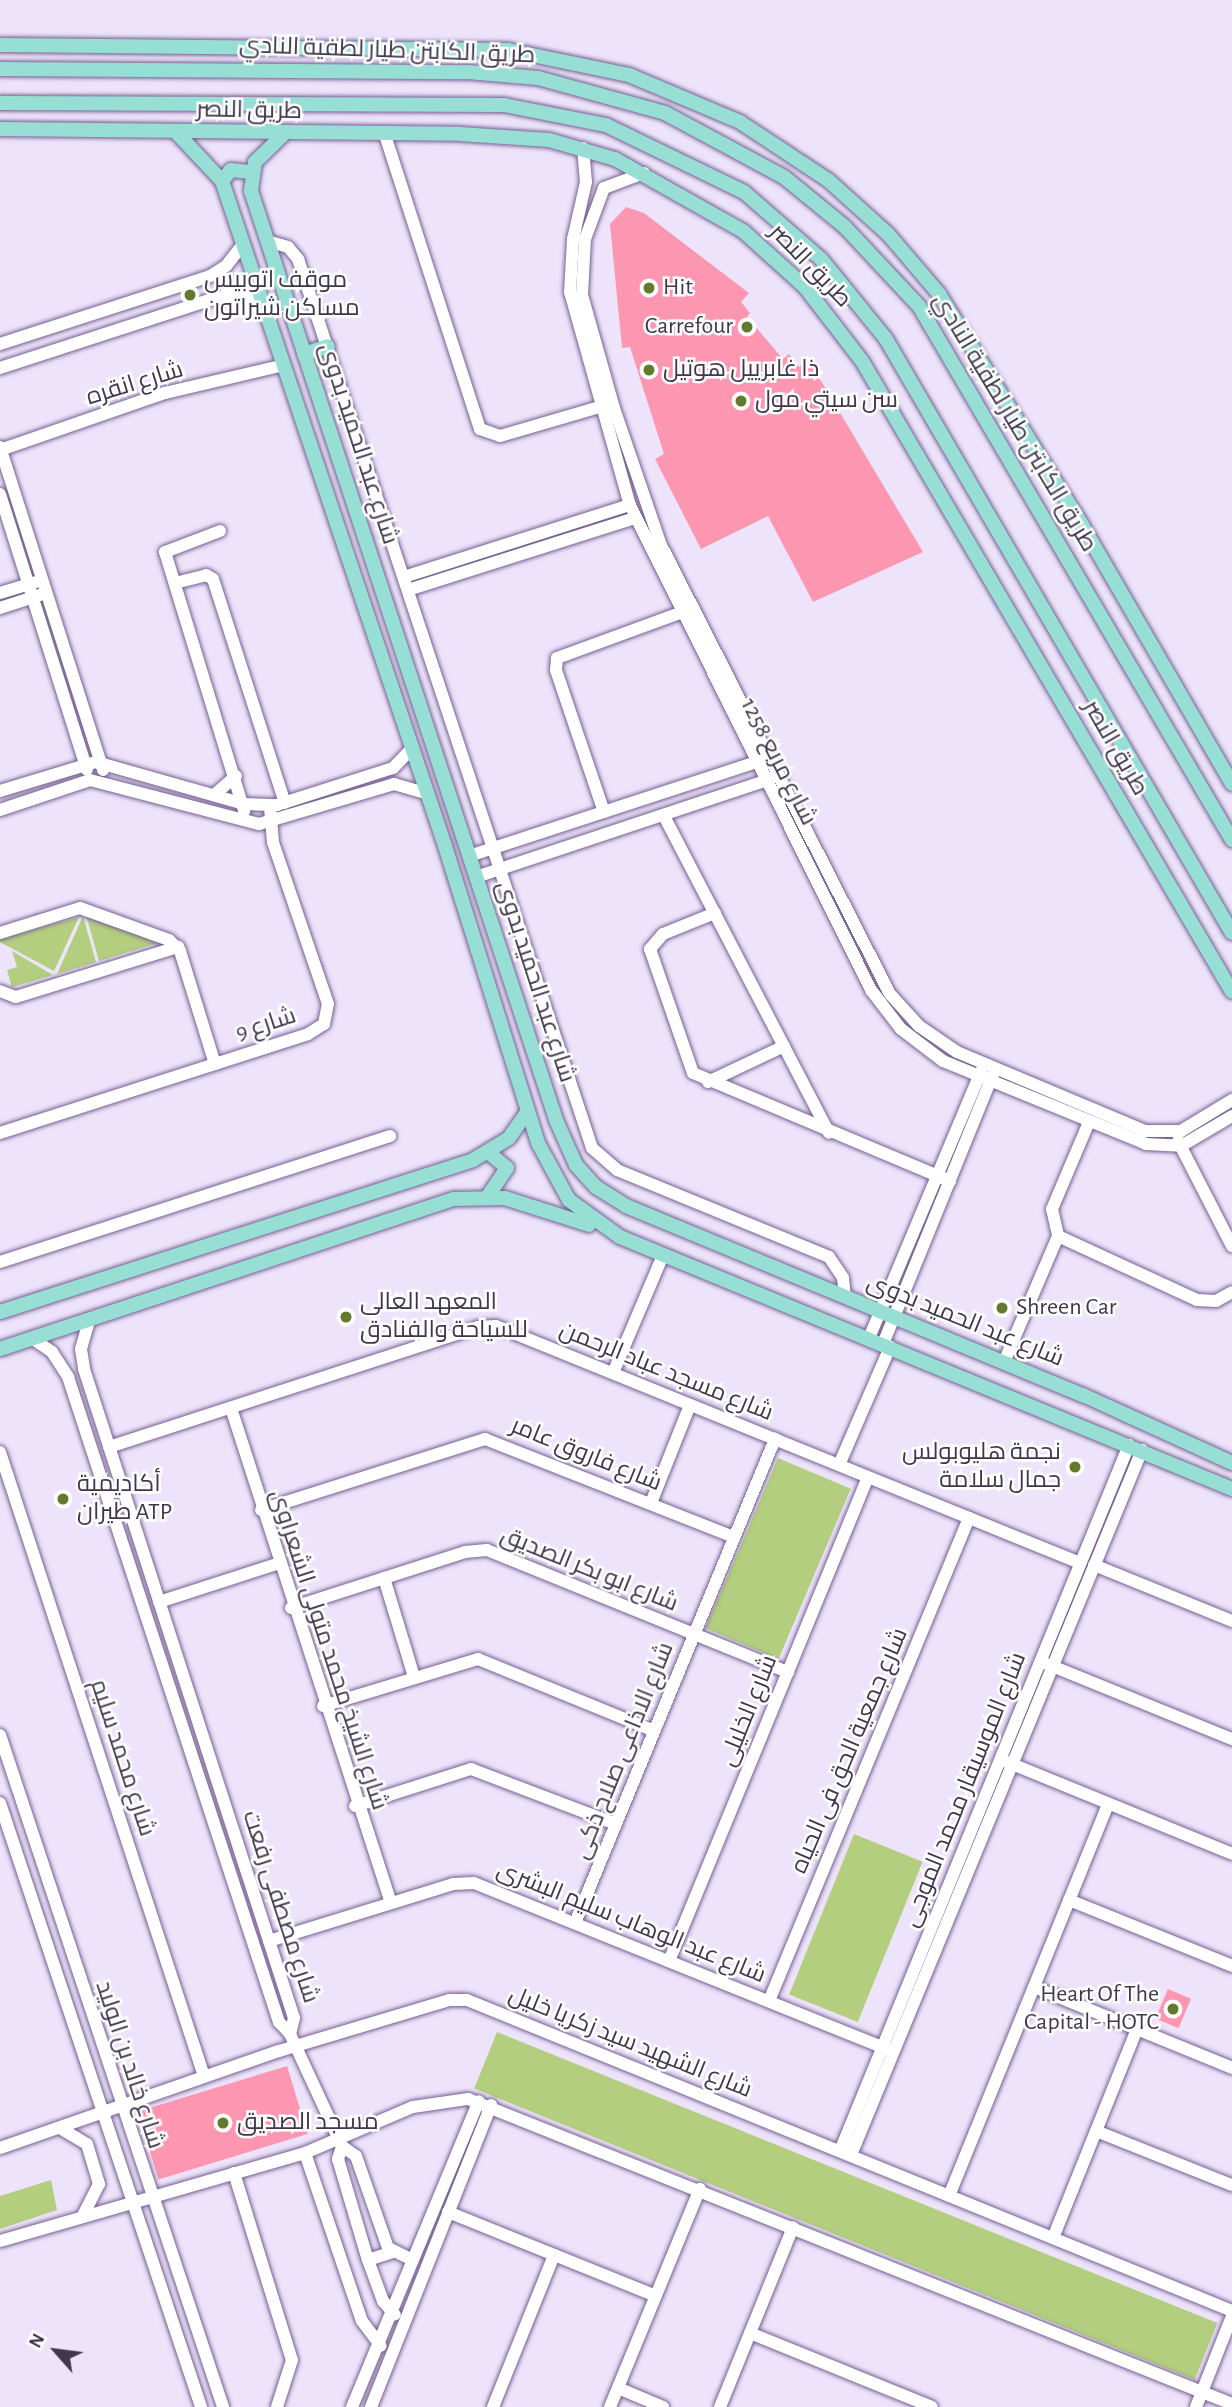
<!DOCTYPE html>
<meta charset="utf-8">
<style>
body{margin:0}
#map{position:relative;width:1232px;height:2407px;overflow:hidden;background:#ede4fb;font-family:"Alegreya Sans",Cairo,sans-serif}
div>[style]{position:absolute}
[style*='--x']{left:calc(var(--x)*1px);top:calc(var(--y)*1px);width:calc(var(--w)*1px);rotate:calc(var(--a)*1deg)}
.green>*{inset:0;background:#b4ce7f;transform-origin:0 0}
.building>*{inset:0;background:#fd96b0;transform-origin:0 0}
.roads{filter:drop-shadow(0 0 2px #766092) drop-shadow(0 0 2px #766092)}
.minor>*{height:12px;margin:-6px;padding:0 6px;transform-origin:6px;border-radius:6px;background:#fff}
.major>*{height:14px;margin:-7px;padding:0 7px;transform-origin:7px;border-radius:7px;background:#97ded5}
.dots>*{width:19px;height:19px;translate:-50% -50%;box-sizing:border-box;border:4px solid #fff;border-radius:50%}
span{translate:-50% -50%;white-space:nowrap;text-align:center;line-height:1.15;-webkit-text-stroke:5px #fff;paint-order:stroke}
.street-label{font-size:24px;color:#40374d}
.poi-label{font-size:24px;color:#40374d}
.left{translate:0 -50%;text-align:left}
.right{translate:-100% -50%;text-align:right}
.north{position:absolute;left:21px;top:2316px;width:70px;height:70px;-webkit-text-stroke:5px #fff;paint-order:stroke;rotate:298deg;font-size:19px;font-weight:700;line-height:28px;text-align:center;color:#40374d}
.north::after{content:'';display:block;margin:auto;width:24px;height:32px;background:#40374d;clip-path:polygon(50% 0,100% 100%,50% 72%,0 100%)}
</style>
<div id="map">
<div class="green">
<div style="clip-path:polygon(86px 915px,157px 943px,99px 961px)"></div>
<div style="clip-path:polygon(83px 916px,96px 962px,57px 974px)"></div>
<div style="clip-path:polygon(79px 917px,54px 971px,0 942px,0 939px)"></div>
<div style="clip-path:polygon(12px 951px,53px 975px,12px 987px,7px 970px,17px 967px)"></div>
<div style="left:778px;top:1458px;width:79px;height:185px;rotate:23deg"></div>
<div style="left:854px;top:1834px;width:74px;height:173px;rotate:22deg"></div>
<div style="left:497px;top:2032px;width:777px;height:61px;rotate:22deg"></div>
<div style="clip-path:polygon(51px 2180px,57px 2210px,0 2229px,0 2196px)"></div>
</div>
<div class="building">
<div style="clip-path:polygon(626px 207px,644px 213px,749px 293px,741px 302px,750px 313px,747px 317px,783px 359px,789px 354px,799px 367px,808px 359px,923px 552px,813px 602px,768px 516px,701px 549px,655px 459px,664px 454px,630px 347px,622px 348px,610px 224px)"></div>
<div style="left:1168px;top:1989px;width:25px;height:32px;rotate:23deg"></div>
<div style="left:287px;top:2066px;width:71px;height:156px;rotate:73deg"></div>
</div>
<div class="roads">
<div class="minor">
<div style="--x:385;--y:135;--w:309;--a:72.1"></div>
<div style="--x:480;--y:429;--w:21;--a:19"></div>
<div style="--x:500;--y:436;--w:103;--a:-16.3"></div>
<div style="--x:583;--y:148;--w:34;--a:85"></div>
<div style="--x:586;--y:182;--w:58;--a:102.8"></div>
<div style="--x:573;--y:239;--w:53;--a:93.2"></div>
<div style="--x:570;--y:292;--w:221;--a:74.3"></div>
<div style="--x:630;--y:505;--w:542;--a:63.58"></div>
<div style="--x:871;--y:990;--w:49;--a:52.4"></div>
<div style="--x:901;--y:1029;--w:53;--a:37.3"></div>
<div style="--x:943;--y:1061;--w:219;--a:22.2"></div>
<div style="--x:1146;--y:1144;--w:35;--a:3"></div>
<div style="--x:1181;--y:1146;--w:59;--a:-30.5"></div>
<div style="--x:644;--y:173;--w:43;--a:159.4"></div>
<div style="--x:604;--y:188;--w:54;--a:110.4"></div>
<div style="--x:585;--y:239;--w:56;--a:93.1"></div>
<div style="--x:582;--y:295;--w:117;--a:74.2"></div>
<div style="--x:614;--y:408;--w:145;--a:71.1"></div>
<div style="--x:661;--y:545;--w:504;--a:62.98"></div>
<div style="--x:890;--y:994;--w:43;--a:47.8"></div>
<div style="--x:919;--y:1026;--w:46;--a:34.4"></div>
<div style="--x:957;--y:1052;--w:204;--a:22.8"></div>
<div style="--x:1145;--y:1131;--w:36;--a:0"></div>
<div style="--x:1181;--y:1131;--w:60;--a:-31.3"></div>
<div style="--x:267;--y:241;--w:22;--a:16"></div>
<div style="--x:288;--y:247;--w:16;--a:50"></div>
<div style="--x:298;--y:259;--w:936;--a:71.7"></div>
<div style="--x:592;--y:1148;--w:33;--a:41"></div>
<div style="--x:617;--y:1170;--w:229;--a:22.3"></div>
<div style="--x:829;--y:1257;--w:25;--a:56"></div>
<div style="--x:843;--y:1278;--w:18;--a:84"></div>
<div style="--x:218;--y:272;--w:14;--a:51"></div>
<div style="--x:227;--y:283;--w:12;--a:90"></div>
<div style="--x:0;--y:344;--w:221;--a:-17.9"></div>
<div style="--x:210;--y:276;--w:19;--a:-32"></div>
<div style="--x:226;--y:266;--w:28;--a:-52"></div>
<div style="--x:0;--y:368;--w:229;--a:-18"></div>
<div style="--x:218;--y:297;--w:22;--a:-5"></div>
<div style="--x:240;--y:295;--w:26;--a:25"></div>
<div style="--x:0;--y:447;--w:339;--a:72.3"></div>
<div style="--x:0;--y:450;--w:175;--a:-19.1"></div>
<div style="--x:165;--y:393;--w:122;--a:-13.2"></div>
<div style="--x:0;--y:494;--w:289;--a:72.5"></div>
<div style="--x:220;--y:531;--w:59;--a:159.1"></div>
<div style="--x:165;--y:552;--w:271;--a:73"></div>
<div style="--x:407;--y:576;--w:234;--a:-17.7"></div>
<div style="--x:175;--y:583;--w:32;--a:-14"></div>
<div style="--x:206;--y:575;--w:8;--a:30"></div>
<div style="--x:213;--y:579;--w:235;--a:72.2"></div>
<div style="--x:411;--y:589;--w:235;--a:-17.6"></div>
<div style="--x:0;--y:593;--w:37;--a:-17"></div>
<div style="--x:0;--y:608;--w:42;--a:-18"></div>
<div style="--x:0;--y:791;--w:100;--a:-16.8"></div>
<div style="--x:96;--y:762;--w:154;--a:15.8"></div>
<div style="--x:244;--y:804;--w:33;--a:2"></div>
<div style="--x:277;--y:805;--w:122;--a:-17.7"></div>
<div style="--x:393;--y:768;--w:28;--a:-46"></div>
<div style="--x:214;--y:795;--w:29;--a:-41"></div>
<div style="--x:0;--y:810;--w:95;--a:-18.4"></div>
<div style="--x:90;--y:780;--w:175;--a:14.6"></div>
<div style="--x:259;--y:824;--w:141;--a:-16.5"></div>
<div style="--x:394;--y:784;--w:35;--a:16"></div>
<div style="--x:604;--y:812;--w:150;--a:-108.7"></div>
<div style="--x:556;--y:670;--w:12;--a:-85"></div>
<div style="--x:557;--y:658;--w:131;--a:-20.1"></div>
<div style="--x:664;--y:816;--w:357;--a:62.5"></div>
<div style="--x:469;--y:856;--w:309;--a:-18.1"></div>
<div style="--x:476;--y:877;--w:311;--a:-18.4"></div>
<div style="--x:715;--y:913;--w:56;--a:158"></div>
<div style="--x:663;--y:934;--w:20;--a:131"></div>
<div style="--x:650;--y:949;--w:131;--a:70.9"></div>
<div style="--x:693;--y:1073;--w:279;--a:22.8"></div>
<div style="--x:0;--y:933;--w:84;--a:-17.4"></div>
<div style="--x:80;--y:908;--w:95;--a:19.8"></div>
<div style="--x:169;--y:940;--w:16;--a:45"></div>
<div style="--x:180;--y:951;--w:118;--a:72.8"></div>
<div style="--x:0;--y:991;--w:17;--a:21"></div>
<div style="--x:16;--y:997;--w:170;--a:-17.2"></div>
<div style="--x:708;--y:1082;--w:84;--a:-25.3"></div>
<div style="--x:1089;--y:1122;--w:95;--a:113"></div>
<div style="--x:1052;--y:1209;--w:28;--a:77"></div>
<div style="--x:1058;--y:1236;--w:153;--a:24.7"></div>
<div style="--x:1197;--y:1300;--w:19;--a:3"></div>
<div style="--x:1216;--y:1301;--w:18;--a:-29"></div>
<div style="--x:0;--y:1133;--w:324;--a:-17.8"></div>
<div style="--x:308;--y:1034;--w:19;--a:-32"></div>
<div style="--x:324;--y:1024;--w:20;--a:-79"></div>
<div style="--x:328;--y:1004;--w:171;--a:-108.8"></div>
<div style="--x:273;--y:842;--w:36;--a:-95"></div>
<div style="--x:1178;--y:1141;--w:118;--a:62.8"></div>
<div style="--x:0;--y:1262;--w:410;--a:-17.9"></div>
<div style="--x:89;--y:1321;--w:29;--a:106"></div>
<div style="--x:81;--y:1349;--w:20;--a:81"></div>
<div style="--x:84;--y:1369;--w:682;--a:72.07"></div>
<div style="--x:294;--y:2018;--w:16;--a:104"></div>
<div style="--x:869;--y:1338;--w:290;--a:-67.2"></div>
<div style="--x:33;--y:1339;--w:23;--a:34"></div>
<div style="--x:52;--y:1352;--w:30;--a:57"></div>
<div style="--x:68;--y:1377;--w:679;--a:71.89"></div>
<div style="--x:279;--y:2022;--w:16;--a:47"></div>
<div style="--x:290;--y:2034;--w:123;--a:65.1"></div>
<div style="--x:883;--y:1344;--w:291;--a:-67.8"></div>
<div style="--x:1004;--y:1362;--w:137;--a:-66.8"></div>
<div style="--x:613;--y:1373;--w:128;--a:-67"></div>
<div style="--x:231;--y:1408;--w:520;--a:72.09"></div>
<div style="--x:109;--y:1447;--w:388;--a:-18"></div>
<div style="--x:478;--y:1327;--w:18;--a:-3"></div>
<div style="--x:496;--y:1326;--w:630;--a:22.09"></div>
<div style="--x:0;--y:1452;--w:656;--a:71.9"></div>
<div style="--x:839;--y:1465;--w:129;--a:-66.6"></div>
<div style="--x:651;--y:1503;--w:105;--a:-68.3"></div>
<div style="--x:261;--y:1510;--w:235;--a:-17.6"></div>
<div style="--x:485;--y:1439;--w:268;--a:21.5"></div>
<div style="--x:1094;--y:1565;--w:149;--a:22.1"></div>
<div style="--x:384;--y:1578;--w:103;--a:73.1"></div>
<div style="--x:159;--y:1602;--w:124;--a:-17.9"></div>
<div style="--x:291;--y:1608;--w:183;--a:-17.8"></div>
<div style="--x:465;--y:1552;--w:22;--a:-5"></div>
<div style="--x:487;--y:1550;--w:325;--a:22.1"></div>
<div style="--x:1047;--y:1664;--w:200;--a:22.1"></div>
<div style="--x:323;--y:1706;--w:162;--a:-16.9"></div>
<div style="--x:478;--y:1659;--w:190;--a:22.2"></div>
<div style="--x:0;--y:1735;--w:708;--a:71.64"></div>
<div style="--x:1007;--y:1762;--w:243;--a:22.2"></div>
<div style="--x:0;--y:1803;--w:637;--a:71.59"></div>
<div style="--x:355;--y:1806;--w:122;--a:-17.7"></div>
<div style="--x:471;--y:1769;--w:155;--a:20.8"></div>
<div style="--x:1069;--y:1900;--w:176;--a:22"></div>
<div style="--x:575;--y:1923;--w:524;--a:-67.55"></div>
<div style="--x:269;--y:1941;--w:193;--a:-17.2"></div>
<div style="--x:453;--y:1884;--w:21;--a:-3"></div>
<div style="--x:474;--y:1883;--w:448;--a:21.9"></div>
<div style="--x:669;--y:1961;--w:523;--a:-67.65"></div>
<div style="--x:1034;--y:1987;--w:214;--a:22.2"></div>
<div style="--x:769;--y:2001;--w:523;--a:-67.51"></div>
<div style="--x:60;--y:2128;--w:31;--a:31"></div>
<div style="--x:87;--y:2144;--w:42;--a:73.3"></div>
<div style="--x:99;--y:2184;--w:36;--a:117"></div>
<div style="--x:1096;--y:2131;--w:146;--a:21.7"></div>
<div style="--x:342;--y:2146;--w:14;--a:107"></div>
<div style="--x:338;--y:2159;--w:105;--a:73.5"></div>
<div style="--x:368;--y:2260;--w:44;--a:69.9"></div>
<div style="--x:383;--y:2301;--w:18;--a:49"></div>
<div style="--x:342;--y:2146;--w:17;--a:36"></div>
<div style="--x:356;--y:2156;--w:97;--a:70.8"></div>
<div style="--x:388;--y:2248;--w:25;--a:26"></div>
<div style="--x:0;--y:2148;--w:295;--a:-19.2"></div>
<div style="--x:279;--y:2051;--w:177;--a:-16.7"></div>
<div style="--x:449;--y:2000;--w:18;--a:0"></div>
<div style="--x:467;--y:2000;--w:826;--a:22.12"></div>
<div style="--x:840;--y:2151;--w:763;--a:-67.74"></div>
<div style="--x:305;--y:2153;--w:177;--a:71.3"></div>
<div style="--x:362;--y:2321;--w:31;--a:53"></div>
<div style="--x:851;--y:2155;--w:763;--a:-67.57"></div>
<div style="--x:234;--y:2173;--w:196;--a:72.8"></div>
<div style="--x:292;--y:2360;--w:49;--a:107.7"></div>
<div style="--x:949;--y:2196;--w:423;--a:-67.9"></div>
<div style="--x:448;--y:2212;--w:224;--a:22"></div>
<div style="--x:1053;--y:2238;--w:225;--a:-68.1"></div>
<div style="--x:0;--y:2241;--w:317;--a:-16.1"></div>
<div style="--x:305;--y:2153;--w:117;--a:-23.1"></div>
<div style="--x:413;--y:2107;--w:56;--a:-8.3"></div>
<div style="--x:468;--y:2099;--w:823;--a:21.76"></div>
<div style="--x:368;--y:2260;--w:26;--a:-18"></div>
<div style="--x:750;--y:2333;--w:196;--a:22.1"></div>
<div style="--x:618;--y:2388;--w:49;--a:22.9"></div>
<div style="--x:352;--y:2407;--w:331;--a:-67.5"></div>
<div style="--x:371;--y:2407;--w:325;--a:-68.3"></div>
<div style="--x:493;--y:2407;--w:164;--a:-68.1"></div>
<div style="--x:610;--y:2407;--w:236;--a:-67.6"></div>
<div style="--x:720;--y:2407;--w:194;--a:-67.9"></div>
<div style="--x:1196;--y:2407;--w:98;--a:-68.4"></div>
</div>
<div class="major">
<div style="--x:0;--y:45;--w:508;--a:0.56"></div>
<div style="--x:508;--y:50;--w:124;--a:11.7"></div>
<div style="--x:629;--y:75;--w:121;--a:22.9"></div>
<div style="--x:740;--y:122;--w:105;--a:33.4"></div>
<div style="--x:828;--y:180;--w:81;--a:42"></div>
<div style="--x:888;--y:234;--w:79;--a:49.6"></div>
<div style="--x:939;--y:294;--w:272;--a:58.2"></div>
<div style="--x:1082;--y:525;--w:299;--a:59.9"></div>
<div style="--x:0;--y:69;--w:468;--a:0.4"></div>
<div style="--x:468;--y:72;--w:70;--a:4.9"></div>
<div style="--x:538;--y:78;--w:132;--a:15.4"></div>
<div style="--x:665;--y:113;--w:135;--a:28.3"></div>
<div style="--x:784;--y:177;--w:79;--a:39.3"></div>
<div style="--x:845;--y:227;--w:108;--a:46.9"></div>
<div style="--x:919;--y:306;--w:619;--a:59.62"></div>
<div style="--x:0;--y:103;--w:504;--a:0.23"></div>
<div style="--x:504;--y:105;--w:104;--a:11.1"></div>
<div style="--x:606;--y:125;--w:153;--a:25.9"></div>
<div style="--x:744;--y:192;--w:102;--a:41"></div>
<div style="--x:821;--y:259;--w:103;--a:50.9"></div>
<div style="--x:886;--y:339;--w:687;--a:59.78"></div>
<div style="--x:0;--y:129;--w:460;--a:0.6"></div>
<div style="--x:460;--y:134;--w:89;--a:3.9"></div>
<div style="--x:549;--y:140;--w:69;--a:16.1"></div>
<div style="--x:615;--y:159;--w:147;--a:29.4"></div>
<div style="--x:743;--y:231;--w:84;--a:42.1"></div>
<div style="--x:805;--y:287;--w:93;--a:52.4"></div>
<div style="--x:862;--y:361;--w:731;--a:59.61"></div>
<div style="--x:176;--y:132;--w:67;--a:46.8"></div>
<div style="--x:222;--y:181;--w:701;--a:71.46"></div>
<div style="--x:445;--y:846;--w:311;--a:72.6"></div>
<div style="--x:538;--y:1143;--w:65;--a:61.5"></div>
<div style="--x:569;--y:1200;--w:63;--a:36"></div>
<div style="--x:620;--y:1237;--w:662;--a:22.38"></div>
<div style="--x:283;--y:135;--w:39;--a:136"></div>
<div style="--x:255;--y:162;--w:29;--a:98"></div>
<div style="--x:251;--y:191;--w:978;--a:71.82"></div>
<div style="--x:556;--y:1120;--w:49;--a:66"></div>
<div style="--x:576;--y:1165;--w:30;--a:48"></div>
<div style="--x:596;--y:1187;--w:36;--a:32"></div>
<div style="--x:626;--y:1206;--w:495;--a:22.5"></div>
<div style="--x:1083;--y:1395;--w:164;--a:24.5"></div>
<div style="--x:222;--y:181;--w:14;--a:-51"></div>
<div style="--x:231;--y:170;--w:20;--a:6"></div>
<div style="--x:304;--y:354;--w:25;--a:-18"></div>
<div style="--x:488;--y:1196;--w:34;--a:-56"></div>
<div style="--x:507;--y:1168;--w:23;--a:-140"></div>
<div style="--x:0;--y:1312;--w:497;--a:-17.8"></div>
<div style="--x:473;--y:1160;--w:42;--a:-31.4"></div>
<div style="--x:509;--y:1138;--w:33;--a:-55"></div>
<div style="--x:0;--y:1349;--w:478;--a:-18.3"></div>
<div style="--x:454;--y:1199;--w:51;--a:-1.1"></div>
<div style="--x:505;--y:1198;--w:88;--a:17.8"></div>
</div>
</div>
<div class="dots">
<div style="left:649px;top:288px;background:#637a2c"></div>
<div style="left:190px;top:295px;background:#637a2c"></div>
<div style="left:747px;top:327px;background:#637a2c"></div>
<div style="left:649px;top:370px;background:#637a2c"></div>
<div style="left:741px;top:401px;background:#637a2c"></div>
<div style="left:1002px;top:1308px;background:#637a2c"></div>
<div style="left:346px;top:1317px;background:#637a2c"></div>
<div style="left:1075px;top:1467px;background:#637a2c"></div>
<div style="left:63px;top:1499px;background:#637a2c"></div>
<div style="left:1173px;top:2009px;background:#637a2c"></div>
<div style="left:223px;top:2123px;background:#637a2c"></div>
</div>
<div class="street-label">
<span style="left:387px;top:51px;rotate:2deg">طريق الكابتن طيار لطفية النادي</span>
<span style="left:249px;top:111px;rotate:1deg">طريق النصر</span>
<span style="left:810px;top:266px;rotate:46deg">طريق النصر</span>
<span style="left:135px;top:384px;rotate:-17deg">شارع انقره</span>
<span style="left:1014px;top:423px;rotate:59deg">طريق الكابتن طيار لطفية النادي</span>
<span style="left:358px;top:444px;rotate:72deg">شارع عبد الحميد بدوى</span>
<span style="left:1115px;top:748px;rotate:60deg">طريق النصر</span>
<span style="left:778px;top:762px;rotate:63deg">شارع مربع 1258</span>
<span style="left:535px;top:982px;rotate:72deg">شارع عبد الحميد بدوى</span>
<span style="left:266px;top:1025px;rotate:-18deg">شارع 9</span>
<span style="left:965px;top:1321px;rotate:22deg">شارع عبد الحميد بدوى</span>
<span style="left:666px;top:1372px;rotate:22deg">شارع مسجد عباد الرحمن</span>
<span style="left:586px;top:1455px;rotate:22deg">شارع فاروق عامر</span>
<span style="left:589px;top:1570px;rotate:22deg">شارع ابو بكر الصديق</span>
<span style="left:328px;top:1650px;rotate:72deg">شارع الشيخ محمد متولى الشعراوى</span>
<span style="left:749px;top:1711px;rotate:-68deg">شارع الخليلى</span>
<span style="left:624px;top:1751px;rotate:-68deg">شارع الاذاعى صلاح ذكى</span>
<span style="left:850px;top:1751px;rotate:-67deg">شارع جمعية الحق فى الحياه</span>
<span style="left:122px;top:1758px;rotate:72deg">شارع محمد سليم</span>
<span style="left:965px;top:1790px;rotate:-68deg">شارع الموسيقار محمد الموجى</span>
<span style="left:280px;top:1907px;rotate:72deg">شارع مصطفى رفعت</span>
<span style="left:631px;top:1923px;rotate:22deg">شارع عبد الوهاب سليم البشرى</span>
<span style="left:630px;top:2043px;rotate:22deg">شارع الشهيد سيد زكريا خليل</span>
<span style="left:129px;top:2065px;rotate:72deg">شارع خالد بن الوليد</span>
</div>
<div class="poi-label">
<span class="left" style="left:204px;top:295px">موقف اتوبيس<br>مساكن شيراتون</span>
<span class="left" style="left:663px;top:288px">Hit</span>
<span class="right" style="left:733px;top:327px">Carrefour</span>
<span class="left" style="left:663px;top:370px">ذا غابرييل هوتيل</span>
<span class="left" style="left:755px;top:401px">سن سيتي مول</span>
<span class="left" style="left:360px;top:1317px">المعهد العالى<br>للسياحة والفنادق</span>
<span class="left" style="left:1016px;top:1308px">Shreen Car</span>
<span class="right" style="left:1061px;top:1467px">نجمة هليوبولس<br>جمال سلامة</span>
<span class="left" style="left:77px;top:1499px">أكاديمية<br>طيران ATP</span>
<span class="right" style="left:1159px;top:2009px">Heart Of The<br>Capital - HOTC</span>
<span class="left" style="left:237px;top:2123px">مسجد الصديق</span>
</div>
<div class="north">N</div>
</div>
